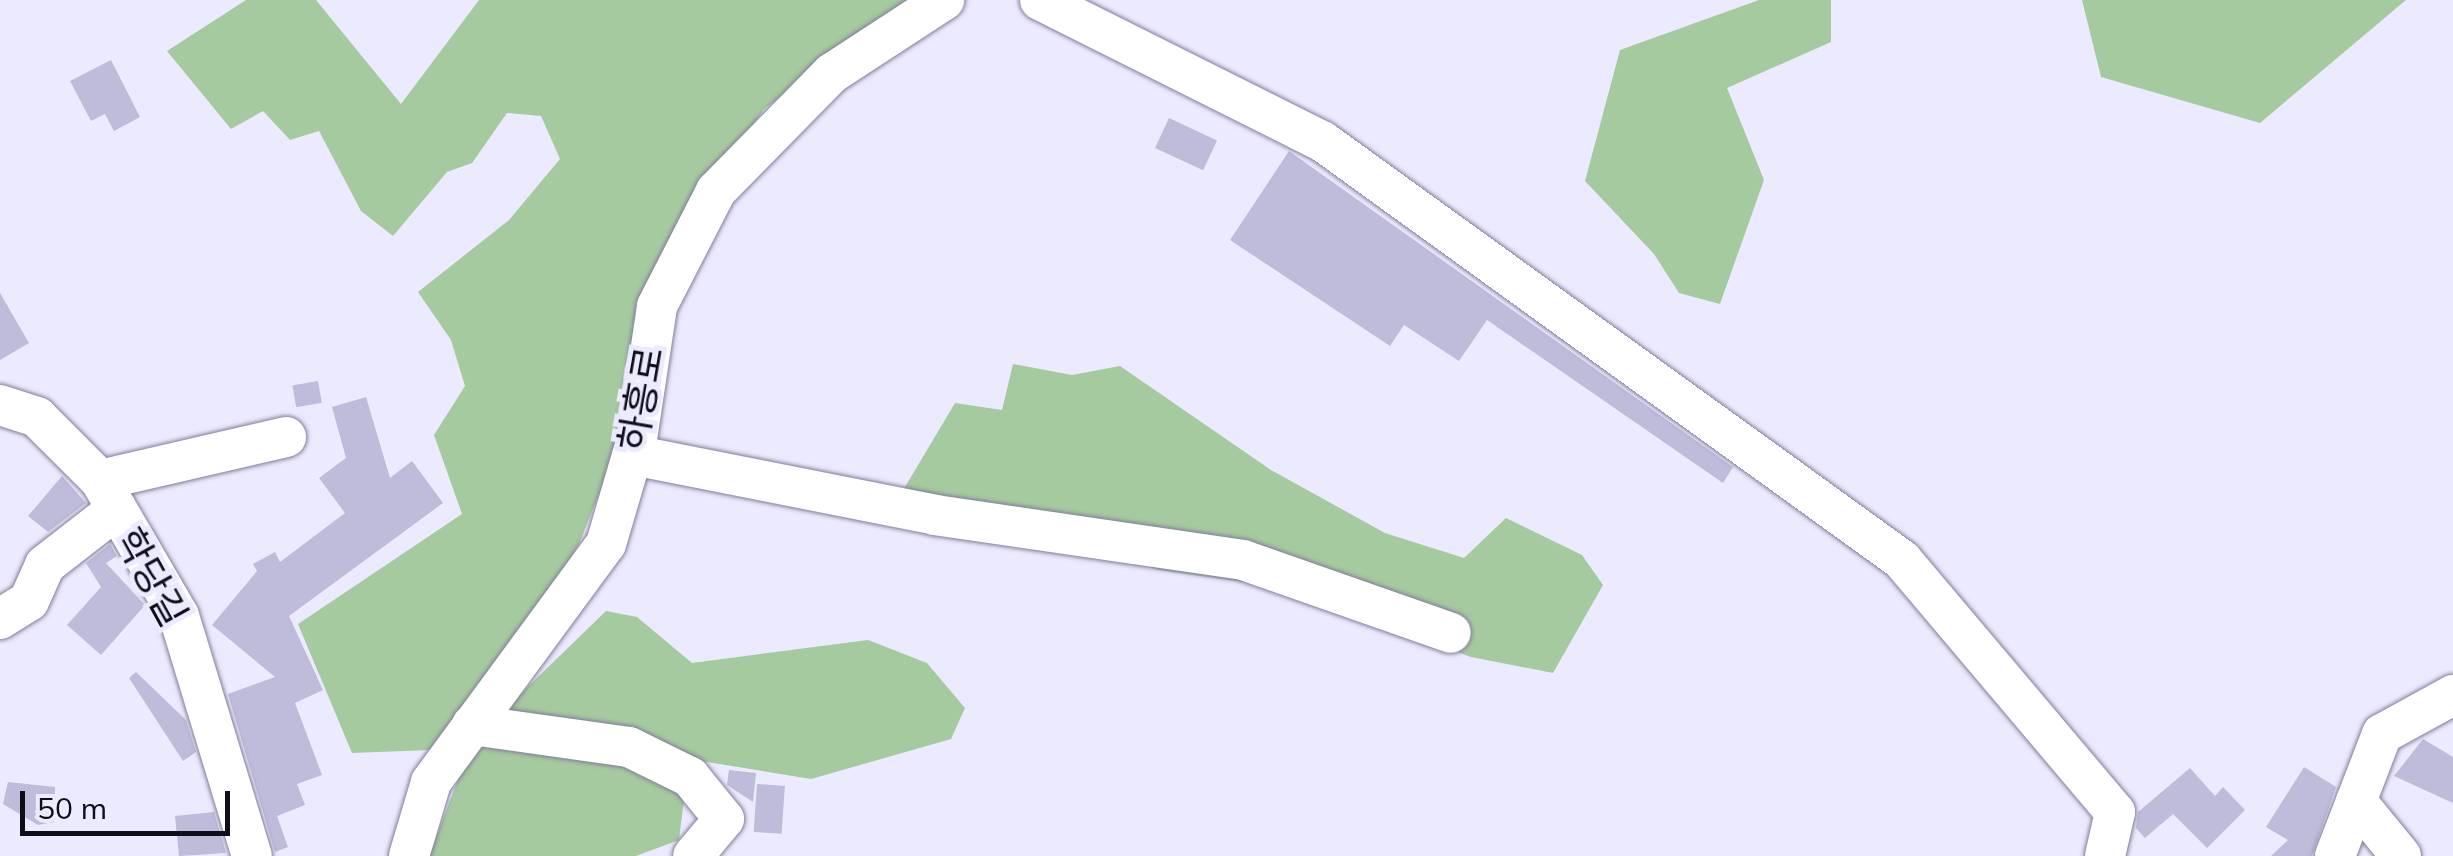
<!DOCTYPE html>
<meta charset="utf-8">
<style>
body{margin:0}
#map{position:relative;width:2453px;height:856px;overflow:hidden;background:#eceaff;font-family:Mulish,"Noto Sans KR",sans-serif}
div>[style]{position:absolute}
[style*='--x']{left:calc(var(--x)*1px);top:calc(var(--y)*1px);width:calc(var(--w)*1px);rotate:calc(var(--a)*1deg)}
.green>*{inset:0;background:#a6ca9f}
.building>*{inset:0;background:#bebbdb;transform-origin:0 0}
.roads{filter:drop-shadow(0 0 2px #807d9b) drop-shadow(0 0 2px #807d9b)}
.minor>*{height:40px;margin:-20px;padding:0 20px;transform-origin:20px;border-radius:20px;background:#fff}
span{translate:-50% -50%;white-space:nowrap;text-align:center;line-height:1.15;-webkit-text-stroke:10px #eceaff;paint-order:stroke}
.street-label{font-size:38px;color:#0e0d18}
.scale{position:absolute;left:20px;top:791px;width:210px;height:45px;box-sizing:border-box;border:5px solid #0e0d18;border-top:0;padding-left:12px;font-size:30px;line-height:35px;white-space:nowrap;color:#0e0d18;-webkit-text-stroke:8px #eceaff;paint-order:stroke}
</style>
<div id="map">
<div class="green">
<div style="clip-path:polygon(246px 0,316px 0,401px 104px,479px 0,930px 0,895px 13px,764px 109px,661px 264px,624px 369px,617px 449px,579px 544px,534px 618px,430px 750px,352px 753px,298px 624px,462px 514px,434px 435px,465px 386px,451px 340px,418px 292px,509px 220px,560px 159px,541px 116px,507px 113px,472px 163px,447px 172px,393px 236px,361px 211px,319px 131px,290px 140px,263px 111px,231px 129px,167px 51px)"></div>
<div style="clip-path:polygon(1759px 0,1831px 0,1831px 42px,1727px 88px,1764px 180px,1720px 304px,1679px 293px,1654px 254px,1585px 181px,1620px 50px)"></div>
<div style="clip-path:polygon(2082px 0,2406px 0,2260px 123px,2101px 77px)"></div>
<div style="clip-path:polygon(1013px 364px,1072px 375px,1120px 366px,1271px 470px,1385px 533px,1464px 558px,1506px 518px,1582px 555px,1603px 585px,1553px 673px,1471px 657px,1277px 587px,1159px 570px,902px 492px,955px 403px,1002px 410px)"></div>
<div style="clip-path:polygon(606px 611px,637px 617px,692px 663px,868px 640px,927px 663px,965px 708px,951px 739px,811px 779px,689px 759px,679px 840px,636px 856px,429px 856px,473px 740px)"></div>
</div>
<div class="building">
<div style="clip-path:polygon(111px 60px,140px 117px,114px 131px,105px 114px,91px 121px,70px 81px)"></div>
<div style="left:1169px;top:118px;width:53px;height:33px;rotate:25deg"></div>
<div style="clip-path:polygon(1289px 151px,1733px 467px,1723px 483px,1487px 320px,1459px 361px,1404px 325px,1390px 346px,1230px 240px)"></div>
<div style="clip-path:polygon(0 293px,29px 343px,0 360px)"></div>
<div style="left:318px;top:381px;width:22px;height:26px;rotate:80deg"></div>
<div style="clip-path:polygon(366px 397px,390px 478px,412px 461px,443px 503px,289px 616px,323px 690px,295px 703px,322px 775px,297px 784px,305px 805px,277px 816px,288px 847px,275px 852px,228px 694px,275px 677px,212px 625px,257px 571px,253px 564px,275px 552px,280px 562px,345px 513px,319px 478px,346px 458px,332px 407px)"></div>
<div style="clip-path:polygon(62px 476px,86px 503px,48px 532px,28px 516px)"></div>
<div style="clip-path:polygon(110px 544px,117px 556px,106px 563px,145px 605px,101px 655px,67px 625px,101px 587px,86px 563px)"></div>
<div style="clip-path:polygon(136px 672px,186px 720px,196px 752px,183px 761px,129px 678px)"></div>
<div style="clip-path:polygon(2423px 739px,2453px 757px,2453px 803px,2394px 776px)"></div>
<div style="clip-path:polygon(2304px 767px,2336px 787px,2312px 856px,2271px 856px,2288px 840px,2266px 827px)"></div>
<div style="clip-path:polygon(2190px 768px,2215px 796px,2223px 787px,2245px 810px,2207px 848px,2173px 814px,2145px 838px,2136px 828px,2138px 812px)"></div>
<div style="clip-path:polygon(729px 770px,756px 773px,753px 802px,727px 785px)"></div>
<div style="clip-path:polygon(8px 782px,55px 787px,54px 822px,38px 825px,3px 804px)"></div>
<div style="left:757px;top:784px;width:28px;height:48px;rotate:4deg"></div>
<div style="clip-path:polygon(214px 812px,226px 853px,179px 856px,175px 816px)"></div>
</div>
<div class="roads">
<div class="minor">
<div style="--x:1040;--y:0;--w:315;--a:26.6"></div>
<div style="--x:1322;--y:141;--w:716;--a:35.84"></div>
<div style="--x:1902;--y:560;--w:330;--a:49.8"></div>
<div style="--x:2115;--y:812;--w:45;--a:102.8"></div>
<div style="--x:0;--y:405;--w:39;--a:18"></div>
<div style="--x:37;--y:417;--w:89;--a:45"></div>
<div style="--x:100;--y:480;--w:157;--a:59.8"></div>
<div style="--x:179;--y:616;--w:251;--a:73.1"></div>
<div style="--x:633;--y:455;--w:308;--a:11.2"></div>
<div style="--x:935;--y:515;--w:311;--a:8.3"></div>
<div style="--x:1243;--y:560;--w:220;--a:19.3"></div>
<div style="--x:100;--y:480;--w:191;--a:-13"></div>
<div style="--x:0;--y:619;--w:34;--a:-32"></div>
<div style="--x:29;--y:601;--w:39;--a:-66"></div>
<div style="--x:45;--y:565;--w:86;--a:-37.9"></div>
<div style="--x:472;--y:725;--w:159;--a:8"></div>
<div style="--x:629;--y:747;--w:68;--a:26.2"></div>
<div style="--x:690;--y:777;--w:54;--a:51"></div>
<div style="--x:724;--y:819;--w:48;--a:130"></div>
<div style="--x:2356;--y:801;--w:71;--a:50.7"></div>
<div style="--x:409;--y:856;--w:77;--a:-73.4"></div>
<div style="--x:431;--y:782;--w:295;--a:-53.7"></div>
<div style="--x:606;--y:544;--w:109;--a:-73.6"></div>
<div style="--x:637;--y:439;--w:134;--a:-81.4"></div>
<div style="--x:657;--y:306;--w:129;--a:-62.8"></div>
<div style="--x:716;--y:191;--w:165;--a:-45.5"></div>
<div style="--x:832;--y:73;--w:134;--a:-33.1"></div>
<div style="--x:2335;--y:856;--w:131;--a:-68.9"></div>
<div style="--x:2382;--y:734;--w:81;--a:-28.8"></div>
</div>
</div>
<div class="street-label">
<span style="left:641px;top:399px;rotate:-80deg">하흥로</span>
<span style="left:151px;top:577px;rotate:61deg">학당길</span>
</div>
<div class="scale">50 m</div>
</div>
